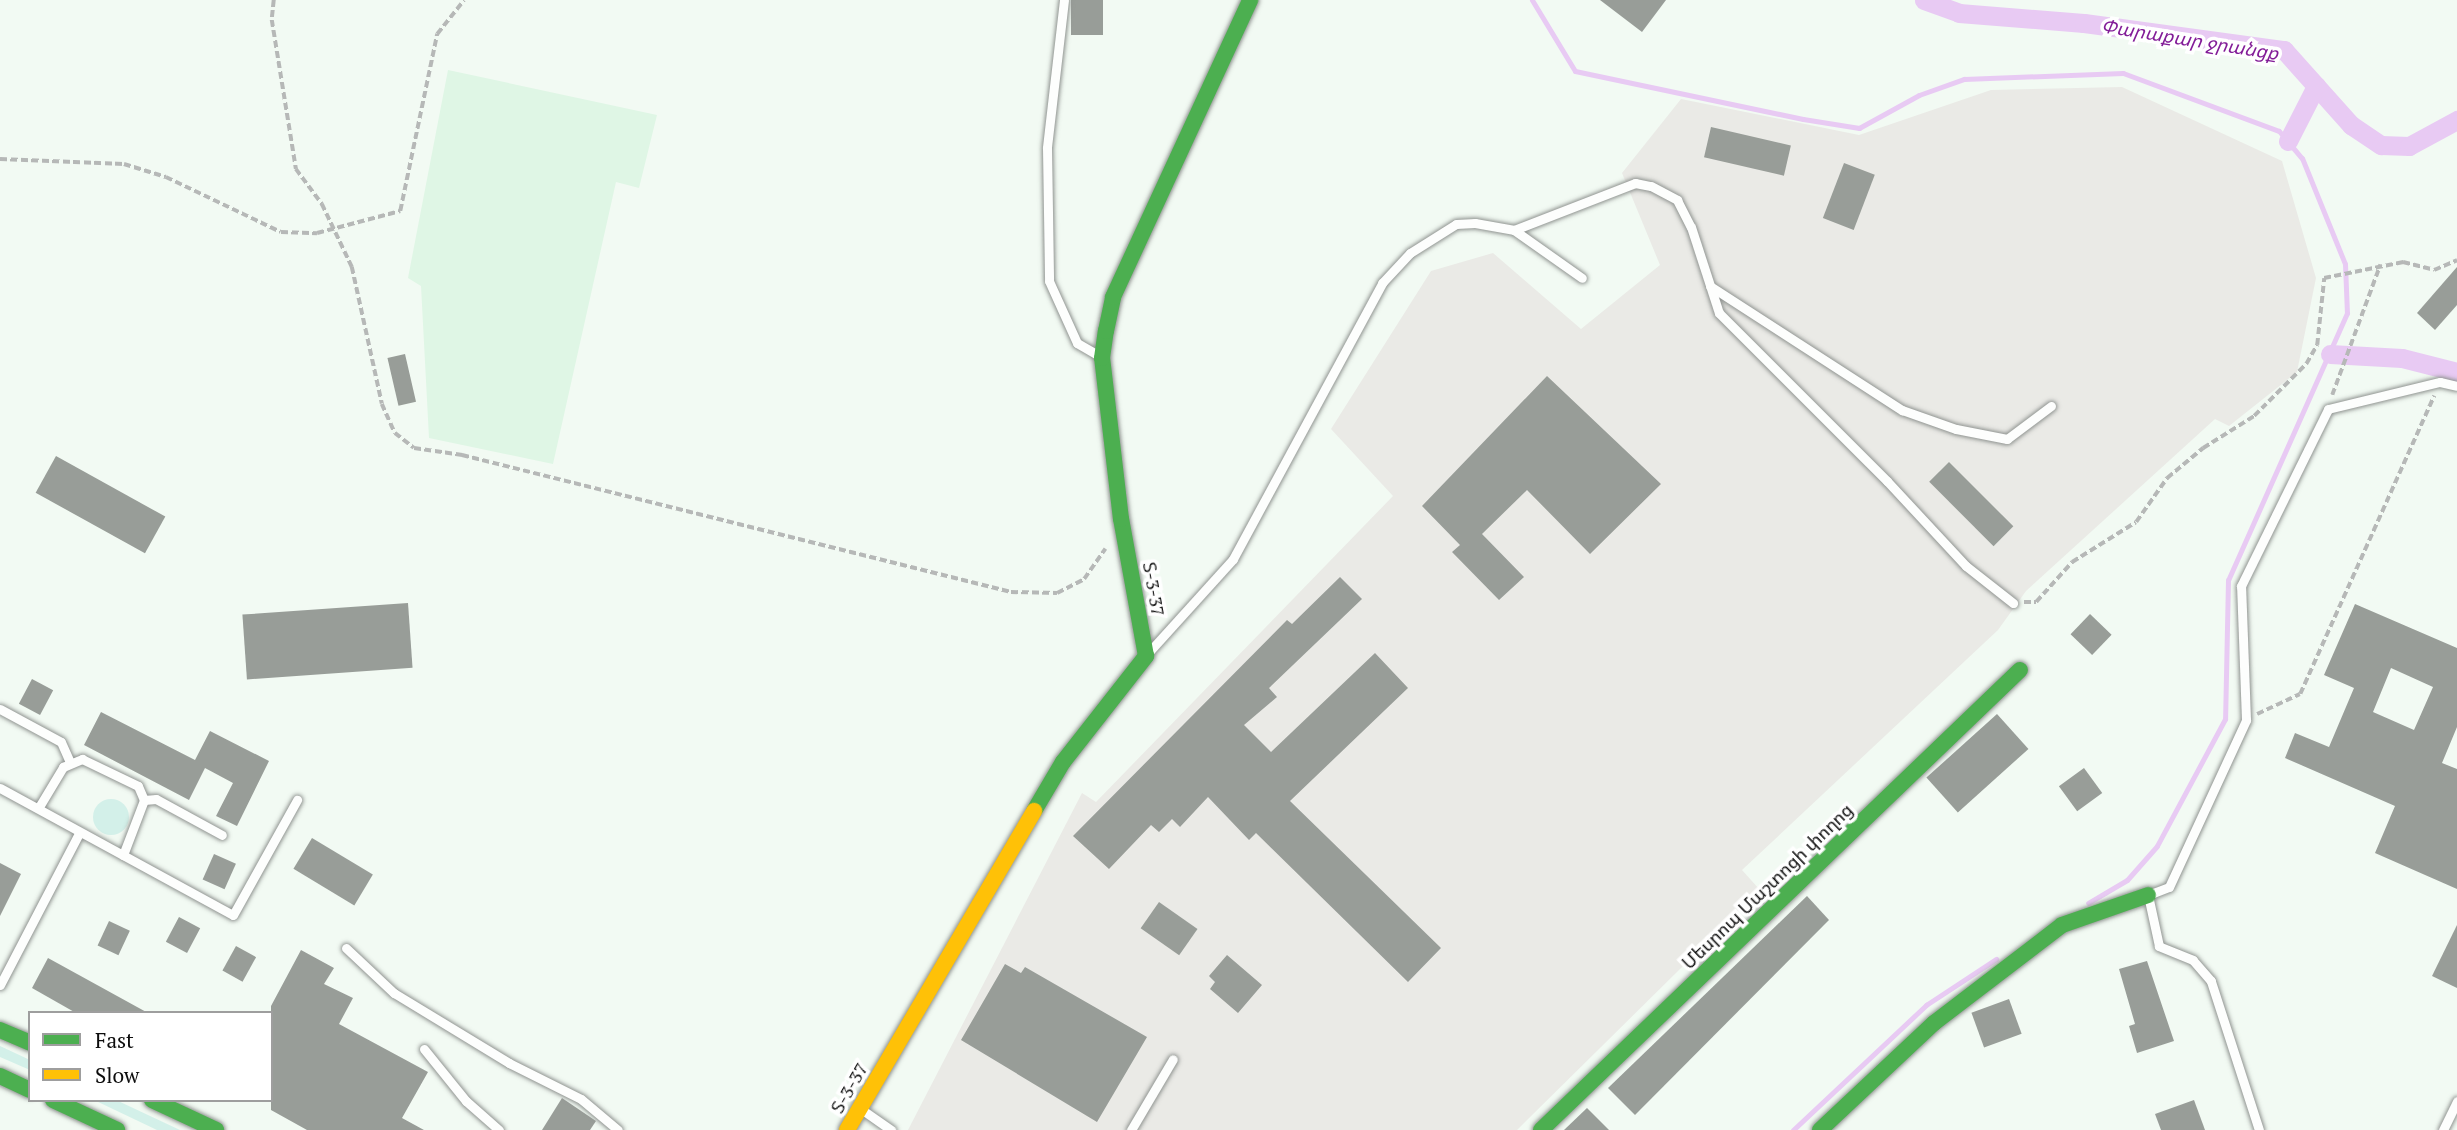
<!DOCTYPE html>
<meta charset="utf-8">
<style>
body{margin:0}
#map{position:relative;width:2457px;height:1130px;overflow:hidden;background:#f2faf3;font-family:"PT Serif","Noto Sans Armenian",serif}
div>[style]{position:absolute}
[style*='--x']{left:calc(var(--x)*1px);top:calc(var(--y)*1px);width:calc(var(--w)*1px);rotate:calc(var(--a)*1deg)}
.industrial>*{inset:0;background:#eaeae6}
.farmland>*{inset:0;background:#dff6e5}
.green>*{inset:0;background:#d3f0e9}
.round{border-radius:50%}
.stream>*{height:5px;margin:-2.5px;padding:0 2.5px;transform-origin:2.5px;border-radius:2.5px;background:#e8caf3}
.canal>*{height:19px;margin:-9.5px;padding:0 9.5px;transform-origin:9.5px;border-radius:9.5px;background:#e8caf3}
.building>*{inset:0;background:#989d98;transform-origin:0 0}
.path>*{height:3.5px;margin-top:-1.75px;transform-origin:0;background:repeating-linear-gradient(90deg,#b6b8b7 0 7px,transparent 0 10.5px)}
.roads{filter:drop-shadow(0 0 2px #909491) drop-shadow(0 0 2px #909491)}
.lane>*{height:9px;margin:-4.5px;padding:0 4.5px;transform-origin:4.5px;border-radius:4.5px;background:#fdfefd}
.fast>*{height:16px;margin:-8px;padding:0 8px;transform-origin:8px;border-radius:8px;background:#4caf50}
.slow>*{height:16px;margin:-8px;padding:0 8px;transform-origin:8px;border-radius:8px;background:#ffc107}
span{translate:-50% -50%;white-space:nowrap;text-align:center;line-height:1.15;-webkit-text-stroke:7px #fff;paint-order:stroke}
.street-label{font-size:18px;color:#0d0d0d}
.water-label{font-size:19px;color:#831d98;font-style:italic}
.legend{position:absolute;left:28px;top:1011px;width:245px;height:91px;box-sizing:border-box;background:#fff;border:2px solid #9e9e9e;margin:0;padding:9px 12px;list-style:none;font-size:21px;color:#0d0d0d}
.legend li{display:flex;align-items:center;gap:14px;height:35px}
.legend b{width:35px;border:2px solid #9e9e9e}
</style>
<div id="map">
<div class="industrial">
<div style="clip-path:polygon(2122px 87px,2282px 161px,2316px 278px,2297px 372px,2229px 426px,2215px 419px,2026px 591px,1998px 630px,1742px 870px,1760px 890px,1517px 1130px,908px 1130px,1082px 793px,1096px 802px,1393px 496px,1331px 429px,1431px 271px,1493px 253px,1581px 329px,1660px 265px,1622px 173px,1681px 99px,1859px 135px,1991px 90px)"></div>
</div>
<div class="farmland">
<div style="clip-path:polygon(448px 70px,657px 115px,639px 188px,616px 182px,553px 464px,429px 438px,421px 286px,408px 278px)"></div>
</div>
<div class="green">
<div class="round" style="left:93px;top:799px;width:36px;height:36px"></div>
<div style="clip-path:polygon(0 1046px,30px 1060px,30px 1070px,0 1057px)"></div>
<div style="clip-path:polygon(94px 1100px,116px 1100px,180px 1130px,157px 1130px)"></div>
</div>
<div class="stream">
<div style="--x:1532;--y:0;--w:83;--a:58.8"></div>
<div style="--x:1575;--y:71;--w:233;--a:11.9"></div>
<div style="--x:1803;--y:119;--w:57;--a:9.1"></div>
<div style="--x:1859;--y:128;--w:68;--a:-28.8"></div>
<div style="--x:1919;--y:95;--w:48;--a:-19.6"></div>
<div style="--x:1964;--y:79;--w:159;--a:-2.2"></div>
<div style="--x:2123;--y:73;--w:166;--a:20.4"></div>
<div style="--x:2279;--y:131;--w:35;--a:50"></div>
<div style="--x:2302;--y:158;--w:114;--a:67.9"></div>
<div style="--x:2345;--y:264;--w:49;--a:87.7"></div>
<div style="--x:2347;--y:313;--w:292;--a:114"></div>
<div style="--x:2228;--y:580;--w:139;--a:91.2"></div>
<div style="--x:2225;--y:719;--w:144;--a:118.2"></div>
<div style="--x:2157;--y:846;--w:45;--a:131.4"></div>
<div style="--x:2127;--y:880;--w:45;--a:149.5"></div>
<div style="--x:1793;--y:1130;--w:183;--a:-43.2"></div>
<div style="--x:1926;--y:1005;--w:84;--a:-33.3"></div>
</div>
<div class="canal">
<div style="--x:1924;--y:0;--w:37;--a:20"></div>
<div style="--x:1959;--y:13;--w:125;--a:4.6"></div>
<div style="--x:2084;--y:23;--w:202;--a:7.7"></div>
<div style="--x:2284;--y:50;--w:101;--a:48.2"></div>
<div style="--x:2351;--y:125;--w:36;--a:34"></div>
<div style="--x:2381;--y:145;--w:28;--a:2"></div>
<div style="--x:2409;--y:146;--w:55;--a:-28.4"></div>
<div style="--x:2288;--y:141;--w:62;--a:-63"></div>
<div style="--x:2330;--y:354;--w:72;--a:3.2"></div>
<div style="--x:2402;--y:358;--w:57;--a:14.3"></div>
</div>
<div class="building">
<div style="left:1071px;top:0;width:32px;height:35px"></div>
<div style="clip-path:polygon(1600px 0,1666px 0,1642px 32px)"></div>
<div style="left:1711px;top:127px;width:82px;height:31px;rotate:13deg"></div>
<div style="left:1844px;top:163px;width:33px;height:59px;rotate:21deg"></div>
<div style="clip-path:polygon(2457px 267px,2457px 305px,2435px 330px,2417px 313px)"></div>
<div style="left:405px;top:354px;width:49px;height:18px;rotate:77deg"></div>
<div style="clip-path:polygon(1547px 376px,1661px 484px,1590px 554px,1527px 490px,1482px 534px,1524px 577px,1499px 600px,1452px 552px,1460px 545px,1422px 506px)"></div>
<div style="left:56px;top:456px;width:125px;height:42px;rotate:29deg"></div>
<div style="left:1949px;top:462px;width:91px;height:28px;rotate:45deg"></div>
<div style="clip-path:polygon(1340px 577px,1362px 599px,1269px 688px,1277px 697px,1244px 725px,1271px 752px,1375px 653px,1408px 688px,1290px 801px,1441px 948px,1408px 982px,1256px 833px,1249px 840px,1208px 797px,1180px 827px,1172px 819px,1159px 832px,1151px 825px,1109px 869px,1073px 836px,1287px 620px,1292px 624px)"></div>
<div style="left:408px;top:603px;width:65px;height:166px;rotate:86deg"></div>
<div style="clip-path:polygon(evenodd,2355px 604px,2457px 648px,2457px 727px,2442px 763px,2457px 769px,2457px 889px,2375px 853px,2395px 806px,2285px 758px,2295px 733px,2329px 747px,2354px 688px,2324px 675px,2355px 604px,2391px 668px,2433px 687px,2414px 730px,2373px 712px,2391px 668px)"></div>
<div style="left:2090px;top:614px;width:30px;height:28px;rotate:44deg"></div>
<div style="left:32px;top:679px;width:24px;height:28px;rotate:28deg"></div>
<div style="clip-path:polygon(101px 712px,195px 760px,210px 731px,269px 761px,237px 826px,216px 816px,233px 783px,205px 768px,189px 800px,84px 745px)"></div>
<div style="left:1997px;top:714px;width:47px;height:95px;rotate:48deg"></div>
<div style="left:2084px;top:768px;width:31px;height:31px;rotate:54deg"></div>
<div style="left:312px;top:838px;width:71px;height:36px;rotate:31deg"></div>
<div style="left:214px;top:854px;width:24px;height:28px;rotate:24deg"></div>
<div style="clip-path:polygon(0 863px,21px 874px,0 916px)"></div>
<div style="clip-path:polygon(1807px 896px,1829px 920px,1635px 1115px,1608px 1088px)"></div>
<div style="left:1159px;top:902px;width:47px;height:32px;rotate:35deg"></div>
<div style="left:179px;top:917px;width:24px;height:28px;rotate:28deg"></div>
<div style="left:109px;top:921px;width:23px;height:27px;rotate:25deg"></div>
<div style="clip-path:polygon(2457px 925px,2457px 988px,2432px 976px)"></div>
<div style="left:236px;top:946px;width:23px;height:28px;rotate:29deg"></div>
<div style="clip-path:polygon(301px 950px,334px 968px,324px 984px,353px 998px,339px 1024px,428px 1072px,402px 1118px,424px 1130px,307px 1130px,271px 1110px,271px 1006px)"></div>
<div style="clip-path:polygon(1227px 955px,1262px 985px,1238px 1013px,1210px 989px,1215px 982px,1209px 976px)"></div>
<div style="clip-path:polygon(48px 958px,148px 1013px,76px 1013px,32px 988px)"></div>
<div style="clip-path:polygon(2147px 961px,2174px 1041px,2137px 1053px,2129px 1026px,2135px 1024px,2119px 969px)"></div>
<div style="clip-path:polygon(1005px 964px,1021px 973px,1025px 967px,1147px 1037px,1097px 1122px,961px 1040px)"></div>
<div style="left:2009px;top:999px;width:37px;height:40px;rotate:70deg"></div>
<div style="clip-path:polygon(562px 1098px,596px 1121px,590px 1130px,542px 1130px)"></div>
<div style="clip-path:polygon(2194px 1100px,2205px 1130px,2161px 1130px,2155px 1114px)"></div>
<div style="clip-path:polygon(1587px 1108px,1609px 1130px,1564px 1130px)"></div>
</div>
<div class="path">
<div style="--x:274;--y:0;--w:20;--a:96"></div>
<div style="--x:272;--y:20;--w:151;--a:80.8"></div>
<div style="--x:296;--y:169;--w:44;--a:53.4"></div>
<div style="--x:322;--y:204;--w:70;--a:64.5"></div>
<div style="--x:352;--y:267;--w:140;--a:77.6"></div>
<div style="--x:382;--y:404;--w:32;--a:66"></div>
<div style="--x:395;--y:433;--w:24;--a:38"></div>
<div style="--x:414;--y:448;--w:49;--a:8.3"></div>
<div style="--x:462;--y:455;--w:566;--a:14.01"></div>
<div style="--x:1011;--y:592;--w:46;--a:1.2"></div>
<div style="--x:1057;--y:593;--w:30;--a:-27"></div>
<div style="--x:1084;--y:579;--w:37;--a:-55"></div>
<div style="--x:0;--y:159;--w:124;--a:2.3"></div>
<div style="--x:124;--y:164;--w:44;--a:17.2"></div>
<div style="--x:166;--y:177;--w:127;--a:25.6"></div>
<div style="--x:281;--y:232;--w:36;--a:2"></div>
<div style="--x:317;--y:233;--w:86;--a:-14.8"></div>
<div style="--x:400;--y:211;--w:181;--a:-78.2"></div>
<div style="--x:437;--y:34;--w:43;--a:-51.5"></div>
<div style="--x:2332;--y:395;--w:139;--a:-69.7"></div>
<div style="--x:2024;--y:602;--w:12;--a:0"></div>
<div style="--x:2036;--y:602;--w:54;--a:-48"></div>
<div style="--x:2072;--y:562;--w:75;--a:-32"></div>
<div style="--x:2136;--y:522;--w:54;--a:-54.8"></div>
<div style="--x:2167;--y:478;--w:47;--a:-39.8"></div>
<div style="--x:2203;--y:448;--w:60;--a:-32.1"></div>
<div style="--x:2254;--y:416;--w:74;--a:-45"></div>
<div style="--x:2306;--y:364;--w:22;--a:-60"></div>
<div style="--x:2317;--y:345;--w:67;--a:-84"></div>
<div style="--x:2324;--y:278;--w:81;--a:-11.4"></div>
<div style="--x:2403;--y:262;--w:32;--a:14"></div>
<div style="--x:2434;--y:270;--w:25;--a:-23"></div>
<div style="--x:2257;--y:714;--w:47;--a:-24.9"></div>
<div style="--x:2300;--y:694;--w:327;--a:-65.8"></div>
</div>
<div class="roads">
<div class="lane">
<div style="--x:1064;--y:0;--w:149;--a:96.6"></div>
<div style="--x:1047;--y:148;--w:133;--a:89.1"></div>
<div style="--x:1049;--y:281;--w:68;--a:65.7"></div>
<div style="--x:1077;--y:343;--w:24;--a:30"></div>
<div style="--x:1514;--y:230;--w:130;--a:-21.2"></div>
<div style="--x:1635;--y:183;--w:16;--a:11"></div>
<div style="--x:1651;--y:186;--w:30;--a:28"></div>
<div style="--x:1677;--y:200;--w:30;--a:63"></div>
<div style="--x:1691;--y:227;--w:90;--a:72"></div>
<div style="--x:1719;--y:313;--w:238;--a:45"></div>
<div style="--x:1887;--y:481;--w:116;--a:47.1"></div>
<div style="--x:1966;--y:566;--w:60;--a:38.2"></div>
<div style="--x:1710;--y:286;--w:229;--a:32.9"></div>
<div style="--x:1902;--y:410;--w:57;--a:19.4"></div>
<div style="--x:1956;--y:429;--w:52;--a:11.1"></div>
<div style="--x:2007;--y:439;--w:55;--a:-36.9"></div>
<div style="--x:1149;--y:652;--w:125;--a:-47.9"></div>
<div style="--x:1233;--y:559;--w:314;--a:-61.6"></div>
<div style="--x:1382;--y:283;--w:41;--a:-47"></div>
<div style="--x:1410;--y:253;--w:54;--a:-32.2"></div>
<div style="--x:1456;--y:224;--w:19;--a:-3"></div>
<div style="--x:1475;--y:223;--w:40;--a:10"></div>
<div style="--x:1514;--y:230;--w:83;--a:35.2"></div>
<div style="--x:0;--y:709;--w:69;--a:28.4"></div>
<div style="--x:61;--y:742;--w:22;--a:66"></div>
<div style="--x:0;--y:788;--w:265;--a:28.6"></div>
<div style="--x:233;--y:915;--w:132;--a:-60.9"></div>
<div style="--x:144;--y:800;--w:12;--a:-5"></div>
<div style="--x:156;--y:799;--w:75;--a:28.6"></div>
<div style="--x:39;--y:807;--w:47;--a:-59"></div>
<div style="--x:63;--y:767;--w:21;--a:-23"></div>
<div style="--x:82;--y:759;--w:62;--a:25.7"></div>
<div style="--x:138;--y:786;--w:15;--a:67"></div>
<div style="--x:144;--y:800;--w:59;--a:110.9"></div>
<div style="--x:346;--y:948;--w:66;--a:43.2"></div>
<div style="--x:394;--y:993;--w:135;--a:31.3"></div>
<div style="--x:509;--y:1063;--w:80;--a:26.6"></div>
<div style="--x:581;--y:1099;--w:48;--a:40"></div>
<div style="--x:0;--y:985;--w:171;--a:-62.5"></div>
<div style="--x:424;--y:1049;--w:67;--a:51.1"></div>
<div style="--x:466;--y:1101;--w:44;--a:41.3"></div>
<div style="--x:861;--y:1109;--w:37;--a:35"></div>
<div style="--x:1131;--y:1130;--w:82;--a:-59.4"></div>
<div style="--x:2259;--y:1130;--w:157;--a:-107.9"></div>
<div style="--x:2211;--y:981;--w:28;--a:-131"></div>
<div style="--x:2193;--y:960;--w:37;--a:-158"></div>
<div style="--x:2159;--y:946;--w:52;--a:-102.2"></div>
<div style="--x:2148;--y:895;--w:22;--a:-21"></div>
<div style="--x:2169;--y:887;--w:184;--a:-65.2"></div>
<div style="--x:2246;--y:720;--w:134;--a:-92.1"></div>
<div style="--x:2241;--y:586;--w:197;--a:-63.8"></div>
<div style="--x:2328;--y:409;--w:115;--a:-13.6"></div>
<div style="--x:2440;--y:382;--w:17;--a:13"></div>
<div style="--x:2443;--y:1130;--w:32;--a:-64"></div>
</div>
<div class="fast">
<div style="--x:1034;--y:811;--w:57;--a:-59.4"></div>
<div style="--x:1063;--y:762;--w:135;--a:-51.9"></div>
<div style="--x:1146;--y:656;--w:139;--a:-100.3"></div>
<div style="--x:1121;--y:519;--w:162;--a:-96.7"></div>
<div style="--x:1102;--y:358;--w:27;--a:-82"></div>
<div style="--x:1106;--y:331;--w:35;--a:-78"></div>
<div style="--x:1113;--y:297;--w:327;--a:-65.2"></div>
<div style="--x:0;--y:1030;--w:33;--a:23"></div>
<div style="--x:0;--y:1076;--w:33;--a:25"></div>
<div style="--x:53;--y:1100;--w:71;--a:25.1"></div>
<div style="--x:152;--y:1100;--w:71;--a:25.1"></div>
<div style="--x:1541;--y:1130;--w:664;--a:-43.84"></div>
<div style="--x:1820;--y:1130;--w:156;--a:-43.2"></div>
<div style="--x:1934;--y:1023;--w:161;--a:-37.4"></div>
<div style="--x:2062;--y:925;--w:91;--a:-19.2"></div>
</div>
<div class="slow">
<div style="--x:847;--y:1130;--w:370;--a:-59.6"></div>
</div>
</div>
<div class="street-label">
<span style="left:1154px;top:589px;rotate:80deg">Տ-3-37</span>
<span style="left:1767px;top:886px;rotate:-44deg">Մեսրոպ Մաշտոցի փողոց</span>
<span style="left:849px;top:1088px;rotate:-60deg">Տ-3-37</span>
</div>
<div class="water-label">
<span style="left:2190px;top:39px;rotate:9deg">Փարաքար ջրանցք</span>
</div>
<ul class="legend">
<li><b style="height:9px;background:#4caf50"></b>Fast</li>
<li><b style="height:9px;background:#ffc107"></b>Slow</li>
</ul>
</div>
